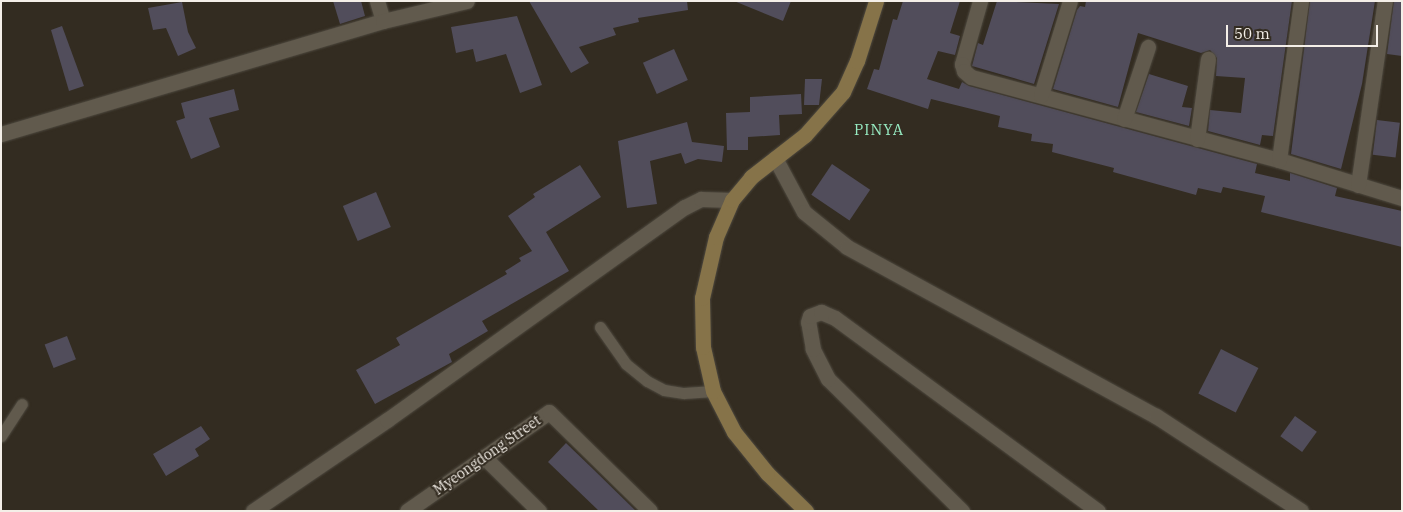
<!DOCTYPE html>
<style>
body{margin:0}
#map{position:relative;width:1403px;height:512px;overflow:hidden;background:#332c21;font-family:"IBM Plex Serif",serif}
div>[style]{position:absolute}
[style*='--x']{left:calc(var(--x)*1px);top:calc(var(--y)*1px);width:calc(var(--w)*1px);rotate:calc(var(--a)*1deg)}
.building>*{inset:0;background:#514d5b;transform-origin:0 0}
.roads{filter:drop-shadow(0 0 1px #4e493f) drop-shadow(0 0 1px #4e493f)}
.lane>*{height:11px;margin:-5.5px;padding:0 5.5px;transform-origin:5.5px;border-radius:5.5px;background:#615a4d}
.street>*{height:15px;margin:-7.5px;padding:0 7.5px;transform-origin:7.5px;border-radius:7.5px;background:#615a4d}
.secondary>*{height:15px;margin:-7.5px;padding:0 7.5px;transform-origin:7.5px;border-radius:7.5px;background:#867349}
span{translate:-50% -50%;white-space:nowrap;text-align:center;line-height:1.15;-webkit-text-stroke:4px #332c21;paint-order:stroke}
.street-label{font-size:14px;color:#f4efe8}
.neighbourhood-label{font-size:15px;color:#97ebc2;letter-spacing:1px}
.frame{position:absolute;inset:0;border:2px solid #f4efe8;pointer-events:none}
.scale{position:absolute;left:1226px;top:25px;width:152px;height:22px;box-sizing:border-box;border:2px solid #f4efe8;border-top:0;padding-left:6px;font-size:15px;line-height:18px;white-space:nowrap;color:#f4efe8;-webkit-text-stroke:4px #332c21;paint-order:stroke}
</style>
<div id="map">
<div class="building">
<div style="clip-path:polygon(333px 1px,361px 1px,365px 16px,340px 24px)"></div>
<div style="clip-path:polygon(529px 1px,687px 1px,688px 10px,638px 18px,639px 22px,613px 28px,616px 35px,579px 47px,589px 63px,571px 73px)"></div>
<div style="clip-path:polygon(734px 1px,791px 1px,783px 21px)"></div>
<div style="clip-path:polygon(903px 1px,960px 1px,950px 33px,960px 36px,955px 55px,938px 51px,927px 79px,959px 89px,962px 82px,969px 86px,1257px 164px,1255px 173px,1290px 181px,1290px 173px,1337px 188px,1335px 196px,1402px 211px,1402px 247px,1261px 212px,1265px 196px,1223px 187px,1221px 193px,1198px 188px,1196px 195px,1113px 172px,1114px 168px,1052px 152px,1053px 144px,1031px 141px,1032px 134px,998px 127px,1000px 116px,931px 99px,928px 109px,867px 89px,874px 69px,879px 70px,893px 19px,897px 20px)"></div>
<div style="clip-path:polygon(997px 1px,1059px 4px,1034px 84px,972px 66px,978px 43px,983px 45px)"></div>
<div style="clip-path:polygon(1086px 1px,1292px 1px,1273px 136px,1262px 135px,1260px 145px,1208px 131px,1210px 110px,1241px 113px,1245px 78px,1216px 76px,1217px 58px,1210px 50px,1201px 53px,1138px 33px,1118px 107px,1053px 89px,1077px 10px,1080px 6px,1085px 7px)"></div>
<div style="clip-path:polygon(1310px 1px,1375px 1px,1362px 84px,1341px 169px,1291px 154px)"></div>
<div style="clip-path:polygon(1394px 1px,1402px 2px,1402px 56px,1387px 54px)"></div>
<div style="clip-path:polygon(182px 2px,188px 32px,196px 48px,178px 56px,166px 28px,153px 30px,148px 8px)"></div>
<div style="clip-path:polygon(517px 16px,542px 85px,520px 93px,506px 54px,476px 62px,473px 49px,456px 53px,451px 27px)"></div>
<div style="clip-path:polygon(62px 26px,84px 86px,69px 91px,51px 30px)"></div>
<div style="left:674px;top:49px;width:34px;height:34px;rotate:66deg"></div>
<div style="clip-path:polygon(1149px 74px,1188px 86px,1182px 107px,1192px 108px,1189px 126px,1136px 112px)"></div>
<div style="clip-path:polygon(805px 79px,822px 79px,819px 105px,804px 105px)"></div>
<div style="clip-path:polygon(234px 89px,239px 110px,209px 118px,220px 147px,191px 159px,176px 121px,185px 118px,181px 103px)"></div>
<div style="clip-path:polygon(801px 94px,802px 114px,779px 115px,780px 135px,748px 137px,748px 150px,727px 150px,726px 113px,750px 112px,750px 97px)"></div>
<div style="left:1377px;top:120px;width:23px;height:35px;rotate:7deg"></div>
<div style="clip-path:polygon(687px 122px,692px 142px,724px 146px,722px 162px,698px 159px,685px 164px,681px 153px,650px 161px,657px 204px,627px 208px,618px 141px)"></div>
<div style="left:832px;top:164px;width:46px;height:37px;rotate:34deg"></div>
<div style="clip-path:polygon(580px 165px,601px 197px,546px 232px,569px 271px,482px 321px,488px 331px,449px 354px,452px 362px,375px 404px,356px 370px,400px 345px,396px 338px,507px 274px,505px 271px,521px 261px,519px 258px,532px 251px,508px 216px,535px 197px,533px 194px)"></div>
<div style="left:376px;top:192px;width:38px;height:36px;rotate:67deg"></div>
<div style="left:67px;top:336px;width:25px;height:24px;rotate:69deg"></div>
<div style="left:1221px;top:349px;width:42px;height:50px;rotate:27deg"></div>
<div style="left:1295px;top:416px;width:27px;height:25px;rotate:36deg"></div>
<div style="clip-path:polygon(201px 426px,210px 439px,195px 449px,199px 456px,166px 476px,153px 454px)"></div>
<div style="clip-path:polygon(566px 443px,592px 468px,636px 511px,599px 511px,548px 462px)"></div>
</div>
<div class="roads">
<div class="lane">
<div style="--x:600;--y:327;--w:45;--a:54.9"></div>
<div style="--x:626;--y:364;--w:27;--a:39"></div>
<div style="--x:647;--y:381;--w:19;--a:28"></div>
<div style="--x:664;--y:390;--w:20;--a:9"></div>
<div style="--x:684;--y:393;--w:29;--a:-4"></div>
<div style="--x:1;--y:436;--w:38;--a:-57"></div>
</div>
<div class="street">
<div style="--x:377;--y:1;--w:21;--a:73"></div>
<div style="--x:980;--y:1;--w:66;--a:105.9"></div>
<div style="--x:962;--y:64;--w:7;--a:74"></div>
<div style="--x:964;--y:71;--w:9;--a:41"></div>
<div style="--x:971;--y:77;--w:319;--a:15.1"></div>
<div style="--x:1279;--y:160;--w:129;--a:17.2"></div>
<div style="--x:1041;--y:95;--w:98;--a:-72.9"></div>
<div style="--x:1124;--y:119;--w:76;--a:-71.6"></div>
<div style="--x:1;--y:134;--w:398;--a:-16.5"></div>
<div style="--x:383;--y:21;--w:86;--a:-13.4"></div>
<div style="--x:1197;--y:139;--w:81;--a:-82.2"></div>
<div style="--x:775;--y:158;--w:61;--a:61.8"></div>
<div style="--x:804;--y:212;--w:55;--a:39.1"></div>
<div style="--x:847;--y:247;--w:352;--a:28.7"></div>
<div style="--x:1156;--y:416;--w:173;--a:33.2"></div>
<div style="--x:1279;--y:160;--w:161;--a:-82.1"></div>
<div style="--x:1358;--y:185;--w:186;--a:-81.7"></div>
<div style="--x:484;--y:457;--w:77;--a:44.5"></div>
<div style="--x:253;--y:511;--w:162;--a:-34.2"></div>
<div style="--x:387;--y:420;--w:366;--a:-35.6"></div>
<div style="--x:685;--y:207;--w:18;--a:-27"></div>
<div style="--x:701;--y:199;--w:31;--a:2"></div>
<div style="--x:407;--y:511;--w:173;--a:-34.9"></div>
<div style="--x:549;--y:412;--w:141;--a:44.4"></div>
<div style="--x:962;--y:511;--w:188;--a:-135.4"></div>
<div style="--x:828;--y:379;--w:34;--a:-117"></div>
<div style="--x:813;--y:349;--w:27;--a:-100"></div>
<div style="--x:808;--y:322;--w:6;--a:-72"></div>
<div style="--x:810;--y:316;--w:12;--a:-20"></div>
<div style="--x:821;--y:312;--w:15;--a:23"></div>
<div style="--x:835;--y:318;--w:326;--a:36.3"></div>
</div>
<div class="secondary">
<div style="--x:806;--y:511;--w:54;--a:-135.7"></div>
<div style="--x:767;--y:473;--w:53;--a:-128.8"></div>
<div style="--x:734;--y:432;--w:46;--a:-117.1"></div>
<div style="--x:713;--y:391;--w:45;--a:-102.8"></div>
<div style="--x:703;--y:347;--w:49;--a:-91.2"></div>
<div style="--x:702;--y:298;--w:63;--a:-77.1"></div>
<div style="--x:716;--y:237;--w:40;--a:-66.6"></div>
<div style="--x:732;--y:200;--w:30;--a:-50"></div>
<div style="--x:751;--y:177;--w:68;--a:-37.9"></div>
<div style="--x:805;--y:135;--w:57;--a:-48.5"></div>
<div style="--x:843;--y:92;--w:34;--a:-66"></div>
<div style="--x:857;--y:61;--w:63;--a:-72.4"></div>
</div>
</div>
<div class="street-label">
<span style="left:487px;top:455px;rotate:-35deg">Myeongdong Street</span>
</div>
<div class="neighbourhood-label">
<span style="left:879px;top:130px">PINYA</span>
</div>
<div class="frame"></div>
<div class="scale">50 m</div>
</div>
